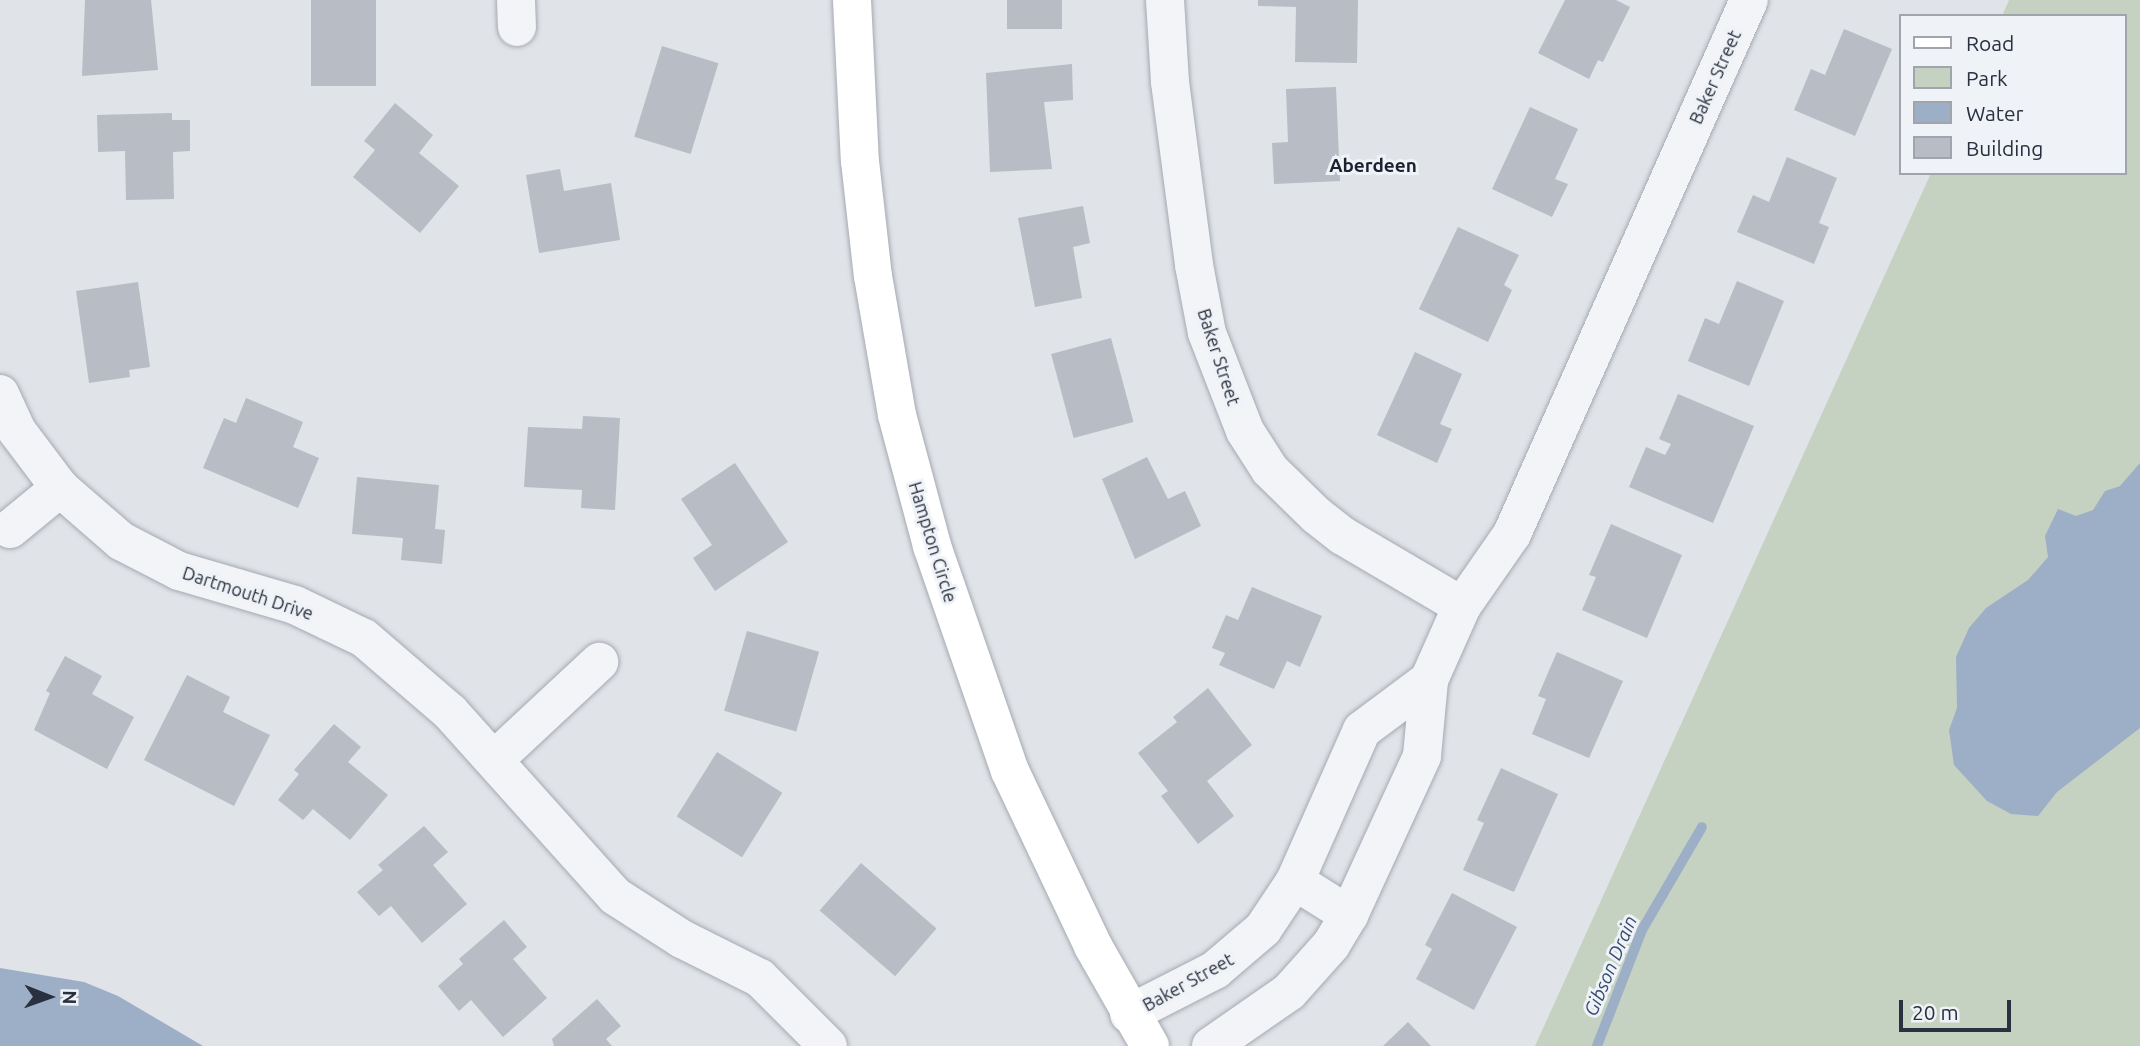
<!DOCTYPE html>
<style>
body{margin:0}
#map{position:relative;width:2140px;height:1046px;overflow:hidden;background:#e0e3e8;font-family:Ubuntu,sans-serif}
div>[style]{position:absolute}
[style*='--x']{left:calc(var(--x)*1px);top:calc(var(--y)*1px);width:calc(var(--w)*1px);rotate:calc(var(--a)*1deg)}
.green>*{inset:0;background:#c5d2c1}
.water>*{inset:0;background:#9daec7}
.stream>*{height:10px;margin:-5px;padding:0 5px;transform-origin:5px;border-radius:5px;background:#9daec7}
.building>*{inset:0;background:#b7bcc5;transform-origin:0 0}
.roads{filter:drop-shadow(0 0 2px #a5aab2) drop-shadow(0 0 2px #a5aab2)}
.street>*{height:38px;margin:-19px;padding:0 19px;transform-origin:19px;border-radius:19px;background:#f2f4f7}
.secondary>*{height:38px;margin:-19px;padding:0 19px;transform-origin:19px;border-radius:19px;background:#fff}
span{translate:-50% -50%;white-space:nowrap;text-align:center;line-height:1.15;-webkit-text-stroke:6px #eff2f6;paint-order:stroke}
.street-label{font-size:18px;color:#29303f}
.neighbourhood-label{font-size:19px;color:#1c2130;font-weight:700}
.water-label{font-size:19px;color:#354c71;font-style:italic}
.legend{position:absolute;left:1899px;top:14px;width:228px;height:161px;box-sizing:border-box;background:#eff2f6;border:2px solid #a0a4ad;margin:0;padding:9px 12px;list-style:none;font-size:21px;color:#29303f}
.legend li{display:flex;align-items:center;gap:14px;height:35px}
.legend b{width:35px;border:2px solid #a0a4ad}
.north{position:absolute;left:14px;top:962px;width:70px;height:70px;-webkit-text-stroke:5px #eff2f6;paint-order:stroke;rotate:91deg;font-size:19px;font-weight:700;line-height:28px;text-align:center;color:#29303f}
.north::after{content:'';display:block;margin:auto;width:24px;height:32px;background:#29303f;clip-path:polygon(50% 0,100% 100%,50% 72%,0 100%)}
.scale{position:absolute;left:1899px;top:1000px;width:112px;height:32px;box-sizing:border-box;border:4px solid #29303f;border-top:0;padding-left:9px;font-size:21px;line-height:24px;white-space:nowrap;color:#29303f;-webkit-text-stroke:5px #eff2f6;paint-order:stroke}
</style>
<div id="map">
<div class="green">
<div style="clip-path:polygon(2009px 0,2140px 0,2140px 1046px,1535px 1046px,1931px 173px,2124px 173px,2124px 16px,2002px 16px)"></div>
</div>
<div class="water">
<div style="clip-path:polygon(2140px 463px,2140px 728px,2057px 792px,2038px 816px,2011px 814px,1987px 801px,1954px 765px,1949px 730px,1957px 708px,1956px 657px,1969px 628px,1986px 608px,2028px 580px,2048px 557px,2045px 536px,2058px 509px,2076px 516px,2093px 510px,2105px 491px,2120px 486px)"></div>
<div style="clip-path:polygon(0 968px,84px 982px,118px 996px,203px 1046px,0 1046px)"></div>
</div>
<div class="stream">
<div style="--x:1597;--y:1046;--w:124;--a:-68.8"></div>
<div style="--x:1642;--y:930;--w:119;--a:-59.8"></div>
</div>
<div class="building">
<div style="clip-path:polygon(85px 0,151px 0,158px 70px,82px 76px)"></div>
<div style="left:311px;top:0;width:65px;height:86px"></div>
<div style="left:1007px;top:0;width:55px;height:29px"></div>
<div style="clip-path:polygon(1258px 0,1358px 0,1357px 63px,1295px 62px,1296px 7px,1258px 6px)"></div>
<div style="clip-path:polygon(1565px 0,1616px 0,1630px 7px,1603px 62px,1598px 60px,1589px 79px,1538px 53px)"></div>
<div style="clip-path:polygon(1844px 29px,1892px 49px,1855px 136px,1794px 110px,1811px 69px,1825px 75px)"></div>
<div style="left:662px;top:46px;width:59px;height:95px;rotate:17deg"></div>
<div style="clip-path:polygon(1072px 64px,1073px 100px,1044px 102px,1052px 169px,990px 172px,986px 73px)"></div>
<div style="clip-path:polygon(1336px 87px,1340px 181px,1274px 184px,1272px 143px,1288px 142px,1286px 89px)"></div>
<div style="clip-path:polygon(395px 103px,433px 135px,419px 153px,459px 186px,420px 233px,353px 177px,375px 150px,364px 141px)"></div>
<div style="clip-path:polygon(1530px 107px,1578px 129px,1555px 179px,1568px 184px,1552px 217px,1492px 189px)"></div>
<div style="clip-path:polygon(172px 113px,172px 120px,190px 120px,190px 151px,173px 152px,174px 199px,126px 200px,125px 151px,98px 152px,97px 115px)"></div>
<div style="clip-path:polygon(1787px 157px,1837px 178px,1819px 223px,1829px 227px,1814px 264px,1737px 232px,1753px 195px,1769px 202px)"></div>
<div style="clip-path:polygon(560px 169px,564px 191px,611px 183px,620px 240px,539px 253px,526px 175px)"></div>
<div style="clip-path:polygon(1083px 206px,1090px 243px,1073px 247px,1082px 298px,1035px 307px,1018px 218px)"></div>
<div style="clip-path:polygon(1458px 227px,1519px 255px,1504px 285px,1512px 290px,1488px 342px,1419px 309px)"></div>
<div style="clip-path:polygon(1737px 281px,1784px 301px,1749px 386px,1688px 361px,1705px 318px,1719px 324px)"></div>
<div style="clip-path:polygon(138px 282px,150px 367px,129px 370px,130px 377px,89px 383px,76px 291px)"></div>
<div style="left:1111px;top:338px;width:87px;height:62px;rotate:75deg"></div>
<div style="clip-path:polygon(1415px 352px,1462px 374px,1440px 424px,1452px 429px,1437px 463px,1377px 435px)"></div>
<div style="clip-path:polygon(1678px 394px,1754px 426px,1713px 523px,1629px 487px,1646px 447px,1665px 455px,1671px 444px,1659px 439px)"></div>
<div style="clip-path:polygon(246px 398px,303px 422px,293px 447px,319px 458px,298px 508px,203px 468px,224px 418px,236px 423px)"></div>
<div style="clip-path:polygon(583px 416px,620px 418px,615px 510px,581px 508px,582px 490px,524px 487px,528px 427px,582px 429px)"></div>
<div style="clip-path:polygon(1147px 457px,1168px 499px,1185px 491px,1201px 526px,1135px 559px,1102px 479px)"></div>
<div style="clip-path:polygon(735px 463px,788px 542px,715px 591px,693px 558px,712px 545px,681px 499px)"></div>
<div style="clip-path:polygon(357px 477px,439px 485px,435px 529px,445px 530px,442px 564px,401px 560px,403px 538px,352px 534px)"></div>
<div style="clip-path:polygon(1611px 524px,1682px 555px,1647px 638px,1582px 610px,1596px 577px,1589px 575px)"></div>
<div style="clip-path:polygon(1252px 587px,1322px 616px,1300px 667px,1287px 661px,1274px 689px,1219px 665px,1225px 653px,1212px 648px,1226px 615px,1238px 620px)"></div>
<div style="left:747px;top:631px;width:75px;height:83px;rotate:16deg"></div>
<div style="clip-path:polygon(1557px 652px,1623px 681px,1589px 758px,1532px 734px,1546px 699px,1538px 696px)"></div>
<div style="clip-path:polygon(65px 656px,102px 676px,92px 694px,134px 717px,107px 769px,34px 730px,50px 693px,46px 691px)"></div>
<div style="clip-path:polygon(187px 675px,230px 697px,223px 712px,270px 735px,234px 806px,144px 760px)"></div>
<div style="clip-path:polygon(1208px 688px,1252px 745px,1207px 781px,1234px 816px,1198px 844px,1161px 796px,1168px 791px,1138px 753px,1177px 722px,1173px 717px)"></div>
<div style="clip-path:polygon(334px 724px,361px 747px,348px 762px,388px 795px,350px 840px,313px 809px,303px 820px,278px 800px,299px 774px,294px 770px)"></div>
<div style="left:717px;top:752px;width:77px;height:76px;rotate:32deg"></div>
<div style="clip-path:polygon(1501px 768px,1558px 794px,1514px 892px,1463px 870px,1484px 823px,1477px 820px)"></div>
<div style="clip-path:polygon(424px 826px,448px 852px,433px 865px,467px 904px,422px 943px,391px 906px,379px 916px,357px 892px,383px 870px,378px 865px)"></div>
<div style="left:861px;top:863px;width:100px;height:63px;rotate:41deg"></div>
<div style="clip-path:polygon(1452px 893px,1517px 927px,1474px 1010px,1416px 979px,1432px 949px,1425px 945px)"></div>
<div style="clip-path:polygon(504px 920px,527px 947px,513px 959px,547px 998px,503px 1037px,471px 1000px,459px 1011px,438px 986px,463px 964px,459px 959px)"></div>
<div style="clip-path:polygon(597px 999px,621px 1026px,606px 1039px,612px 1046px,554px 1046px,552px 1039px)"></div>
<div style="clip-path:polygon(1408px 1022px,1431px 1046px,1383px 1046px)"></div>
</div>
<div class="roads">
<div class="street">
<div style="--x:516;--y:0;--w:27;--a:88"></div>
<div style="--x:1165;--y:0;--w:82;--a:86.5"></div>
<div style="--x:1170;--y:82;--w:185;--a:82.5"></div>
<div style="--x:1194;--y:265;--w:69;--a:79.2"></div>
<div style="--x:1207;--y:333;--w:105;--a:68.8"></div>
<div style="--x:1245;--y:431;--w:46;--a:57.3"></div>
<div style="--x:1270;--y:470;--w:64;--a:44.4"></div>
<div style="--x:1316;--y:515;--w:34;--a:38"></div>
<div style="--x:1343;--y:536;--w:138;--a:30.5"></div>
<div style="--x:0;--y:394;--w:41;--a:65.3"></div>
<div style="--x:17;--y:431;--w:71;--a:53"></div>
<div style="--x:60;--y:488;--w:81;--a:41"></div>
<div style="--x:121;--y:541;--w:65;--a:27.3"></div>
<div style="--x:179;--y:571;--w:121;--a:16.3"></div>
<div style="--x:295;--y:605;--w:76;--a:25.6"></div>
<div style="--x:364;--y:638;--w:113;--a:40.7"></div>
<div style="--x:450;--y:712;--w:247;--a:48.1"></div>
<div style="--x:615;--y:896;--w:80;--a:32.7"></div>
<div style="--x:682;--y:939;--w:87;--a:26.6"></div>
<div style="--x:760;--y:978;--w:96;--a:45"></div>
<div style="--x:10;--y:529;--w:65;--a:-39.4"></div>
<div style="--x:494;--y:760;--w:144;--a:-43"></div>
<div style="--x:1295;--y:881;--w:64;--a:32.2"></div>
<div style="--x:1129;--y:1014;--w:97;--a:-27.1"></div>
<div style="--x:1215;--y:970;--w:63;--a:-40.5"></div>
<div style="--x:1263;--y:929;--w:58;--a:-56.3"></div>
<div style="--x:1295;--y:881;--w:165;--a:-66.1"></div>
<div style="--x:1362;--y:730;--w:84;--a:-36.7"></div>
<div style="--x:1211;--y:1046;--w:95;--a:-34.7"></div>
<div style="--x:1289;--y:992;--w:63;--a:-48.2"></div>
<div style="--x:1331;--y:945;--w:35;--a:-59"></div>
<div style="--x:1349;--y:915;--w:175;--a:-65.3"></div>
<div style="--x:1422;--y:756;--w:76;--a:-84.7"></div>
<div style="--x:1429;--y:680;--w:81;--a:-66"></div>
<div style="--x:1462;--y:606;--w:88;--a:-55.2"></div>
<div style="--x:1512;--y:534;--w:584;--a:-66.07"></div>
</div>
<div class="secondary">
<div style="--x:852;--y:0;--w:161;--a:87.2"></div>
<div style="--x:860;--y:161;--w:116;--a:83.6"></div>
<div style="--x:873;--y:276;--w:141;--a:80.2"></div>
<div style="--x:897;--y:415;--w:136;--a:75"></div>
<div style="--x:932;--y:546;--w:238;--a:70.9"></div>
<div style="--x:1010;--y:771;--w:194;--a:64.6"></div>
<div style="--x:1093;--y:946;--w:115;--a:60.3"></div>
</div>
</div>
<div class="street-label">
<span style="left:1715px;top:77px;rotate:-66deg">Baker Street</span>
<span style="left:1219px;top:357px;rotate:72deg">Baker Street</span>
<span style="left:933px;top:542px;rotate:73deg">Hampton Circle</span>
<span style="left:248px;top:593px;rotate:18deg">Dartmouth Drive</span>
<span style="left:1188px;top:982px;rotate:-29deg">Baker Street</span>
</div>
<div class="neighbourhood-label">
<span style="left:1373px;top:166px">Aberdeen</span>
</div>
<div class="water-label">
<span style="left:1611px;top:966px;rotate:-67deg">Gibson Drain</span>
</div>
<ul class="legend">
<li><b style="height:9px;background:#fff"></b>Road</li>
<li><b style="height:19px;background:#c5d2c1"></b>Park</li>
<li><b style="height:19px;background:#9daec7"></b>Water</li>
<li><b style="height:19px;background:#b7bcc5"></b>Building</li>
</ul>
<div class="north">N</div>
<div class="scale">20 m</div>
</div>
